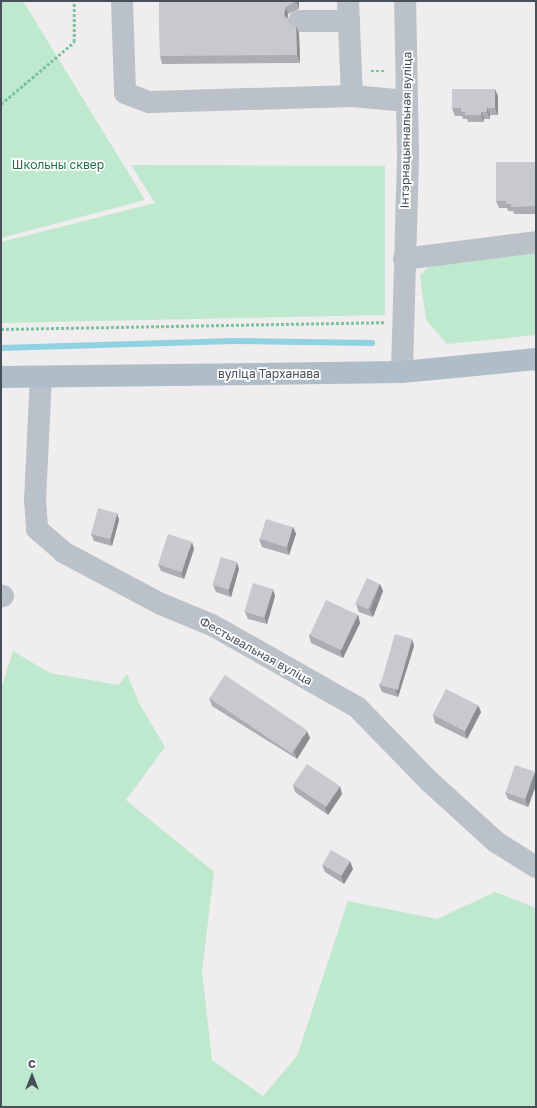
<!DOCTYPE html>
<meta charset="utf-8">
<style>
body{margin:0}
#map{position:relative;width:537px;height:1108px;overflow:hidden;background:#efeded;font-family:"Golos Text",sans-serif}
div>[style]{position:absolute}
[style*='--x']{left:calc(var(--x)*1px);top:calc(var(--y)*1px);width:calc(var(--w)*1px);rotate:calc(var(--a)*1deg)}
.green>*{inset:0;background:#bfe9cf}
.stream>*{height:5.5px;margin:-2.75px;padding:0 2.75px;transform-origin:2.75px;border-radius:2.75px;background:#91d2e2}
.path>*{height:2.5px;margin-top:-1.25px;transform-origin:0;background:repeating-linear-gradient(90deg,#7bc39e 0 3px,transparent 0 5px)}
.minor>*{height:22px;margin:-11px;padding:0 11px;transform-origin:11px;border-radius:11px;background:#bac1c8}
.major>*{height:22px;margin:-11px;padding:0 11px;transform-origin:11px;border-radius:11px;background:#afbdc9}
.wall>*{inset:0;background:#abadb2}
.shaded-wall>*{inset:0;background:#8b8d91}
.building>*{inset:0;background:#c7c9cf;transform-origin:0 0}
span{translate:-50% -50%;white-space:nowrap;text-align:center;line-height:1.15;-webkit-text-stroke:3.5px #fff;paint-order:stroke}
.street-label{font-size:12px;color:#475058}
.park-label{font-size:12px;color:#207147}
.frame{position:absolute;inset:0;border:2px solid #475058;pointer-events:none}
.north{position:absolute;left:12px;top:1056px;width:40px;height:40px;-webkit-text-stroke:3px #fff;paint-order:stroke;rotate:0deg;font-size:11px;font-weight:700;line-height:16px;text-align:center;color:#475058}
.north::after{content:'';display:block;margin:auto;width:14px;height:18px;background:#475058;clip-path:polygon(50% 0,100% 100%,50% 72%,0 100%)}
</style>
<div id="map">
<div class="green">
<div style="clip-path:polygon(1px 1px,23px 1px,145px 200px,1px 238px)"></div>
<div style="clip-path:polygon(131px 165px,385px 166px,385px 315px,1px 323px,1px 242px,155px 203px)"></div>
<div style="clip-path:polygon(536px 251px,536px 335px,447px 344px,426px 320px,420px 275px,432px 264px)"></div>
<div style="clip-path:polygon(13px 651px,50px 673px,119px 685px,127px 674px,139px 703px,165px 747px,126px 800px,214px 872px,202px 971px,212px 1060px,263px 1096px,297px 1056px,348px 901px,437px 919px,495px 892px,536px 908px,536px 1107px,1px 1107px,1px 689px)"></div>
</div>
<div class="stream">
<div style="--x:1;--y:348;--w:232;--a:-1.7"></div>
<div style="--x:233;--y:341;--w:139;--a:0.8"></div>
</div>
<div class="path">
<div style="--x:371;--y:71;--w:15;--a:0"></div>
<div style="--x:1;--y:104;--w:96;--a:-40.3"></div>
<div style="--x:74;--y:42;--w:41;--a:-90"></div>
<div style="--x:1;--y:329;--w:383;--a:-1"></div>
</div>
<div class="minor">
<div style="--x:122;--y:1;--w:92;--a:88.1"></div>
<div style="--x:125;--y:93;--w:26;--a:21"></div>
<div style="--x:149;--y:102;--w:203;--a:-1.7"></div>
<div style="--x:352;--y:96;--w:55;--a:5.2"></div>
<div style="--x:348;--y:1;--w:95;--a:87.6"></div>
<div style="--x:299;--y:21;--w:50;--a:0"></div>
<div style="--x:404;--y:259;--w:133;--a:-7.3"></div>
<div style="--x:402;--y:372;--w:219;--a:-88.4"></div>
<div style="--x:408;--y:153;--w:152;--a:-91.1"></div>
<div style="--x:41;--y:377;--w:122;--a:92.8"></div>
<div style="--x:35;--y:499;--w:30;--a:86"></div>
<div style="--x:37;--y:529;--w:35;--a:41"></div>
<div style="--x:63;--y:552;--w:111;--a:28"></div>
<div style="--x:161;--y:604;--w:55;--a:22.4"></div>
<div style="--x:212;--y:625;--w:167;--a:29.5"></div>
<div style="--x:357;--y:707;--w:103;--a:45.8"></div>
<div style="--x:429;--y:781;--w:91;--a:42.3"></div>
<div style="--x:496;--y:842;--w:47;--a:32"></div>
<div style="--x:1;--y:596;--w:2;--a:0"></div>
</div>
<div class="major">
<div style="--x:1;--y:377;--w:401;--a:-0.7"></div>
<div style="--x:402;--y:372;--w:135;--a:-5.5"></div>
</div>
<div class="wall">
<div style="clip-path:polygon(159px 1px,299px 1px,299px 9px,288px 14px,287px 20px,290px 24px,299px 33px,300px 63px,162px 64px,160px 56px)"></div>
<div style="clip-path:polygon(498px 96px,498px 115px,490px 115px,490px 119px,484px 119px,484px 122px,468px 122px,467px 119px,463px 119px,462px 116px,455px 116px,452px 108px)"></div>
<div style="clip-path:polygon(536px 162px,536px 214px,514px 214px,513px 211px,508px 211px,507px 208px,499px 208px,496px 201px)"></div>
<div style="clip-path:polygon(117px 513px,119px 520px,112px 546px,94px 541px,91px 534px)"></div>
<div style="clip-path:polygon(293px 527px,296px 534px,289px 555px,262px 547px,259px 539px)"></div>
<div style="clip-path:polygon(194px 549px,184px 579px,161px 571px,158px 564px)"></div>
<div style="clip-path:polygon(239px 569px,231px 597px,216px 592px,213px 585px)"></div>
<div style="clip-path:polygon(380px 584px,383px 591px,373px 617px,359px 612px,356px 604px)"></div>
<div style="clip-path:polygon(275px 596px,267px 624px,248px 619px,245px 612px)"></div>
<div style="clip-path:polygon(358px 615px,360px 623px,343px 658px,311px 643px,309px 635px)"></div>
<div style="clip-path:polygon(412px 639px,414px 646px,398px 697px,382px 692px,379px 685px)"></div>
<div style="clip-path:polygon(209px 698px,310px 738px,297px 759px,212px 706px)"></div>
<div style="clip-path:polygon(481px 712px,467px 739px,435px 723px,433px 715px)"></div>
<div style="clip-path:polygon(536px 774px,536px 785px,528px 807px,508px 799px,505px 792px)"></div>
<div style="clip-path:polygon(293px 785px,342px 794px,328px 815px,295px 792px)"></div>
<div style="clip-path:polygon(322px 865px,353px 869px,344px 884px,325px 872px)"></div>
</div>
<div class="shaded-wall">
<div style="clip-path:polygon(296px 1px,299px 1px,299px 9px)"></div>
<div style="clip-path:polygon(286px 7px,288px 14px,287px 21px,284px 14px)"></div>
<div style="clip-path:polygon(296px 26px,299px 33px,300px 63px,297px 55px)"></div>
<div style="clip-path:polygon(495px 89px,498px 96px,498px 115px,495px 108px)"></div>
<div style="clip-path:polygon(487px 108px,490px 115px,490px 119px,487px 112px)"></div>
<div style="clip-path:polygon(481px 112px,484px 119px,484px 122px,481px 115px)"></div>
<div style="clip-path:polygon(117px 513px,119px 520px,112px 546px,110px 539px)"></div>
<div style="clip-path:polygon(293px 527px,296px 534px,289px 555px,287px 548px)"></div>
<div style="clip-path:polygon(192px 542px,194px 549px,184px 579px,181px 572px)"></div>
<div style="clip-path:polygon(237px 562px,239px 569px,231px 597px,228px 589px)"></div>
<div style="clip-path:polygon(380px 584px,383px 591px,373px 617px,370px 610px)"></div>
<div style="clip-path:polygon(273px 589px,275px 596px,267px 624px,264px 617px)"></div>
<div style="clip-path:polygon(358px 615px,360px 623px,343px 658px,340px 651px)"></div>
<div style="clip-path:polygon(412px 639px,414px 646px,398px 697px,395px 689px)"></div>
<div style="clip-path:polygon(478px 705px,481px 712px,467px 739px,465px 732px)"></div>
<div style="clip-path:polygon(307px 731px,310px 738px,297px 759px,294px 752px)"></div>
<div style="clip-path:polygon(535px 772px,536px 774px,536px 785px,528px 807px,525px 799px)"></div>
<div style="clip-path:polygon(340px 786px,342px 794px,328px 815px,325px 808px)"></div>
<div style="clip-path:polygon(350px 861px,353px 869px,344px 884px,341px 876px)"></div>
</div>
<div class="building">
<div style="clip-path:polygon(159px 1px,296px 1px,286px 7px,284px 14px,290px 24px,296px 26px,297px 55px,160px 56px)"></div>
<div style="clip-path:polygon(452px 89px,495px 89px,495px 108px,487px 108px,487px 112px,481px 112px,481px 115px,465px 115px,465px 112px,461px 112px,461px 108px,452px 108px)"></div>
<div style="clip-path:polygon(496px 162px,536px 162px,536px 206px,511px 207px,511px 204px,506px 204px,506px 201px,496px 201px)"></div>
<div style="left:98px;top:508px;width:20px;height:27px;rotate:15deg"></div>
<div style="left:266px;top:519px;width:28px;height:21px;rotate:17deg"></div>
<div style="left:168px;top:534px;width:25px;height:32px;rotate:18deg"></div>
<div style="left:221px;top:557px;width:17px;height:29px;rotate:17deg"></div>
<div style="left:367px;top:578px;width:14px;height:28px;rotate:25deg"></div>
<div style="left:253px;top:583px;width:21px;height:30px;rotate:17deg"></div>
<div style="left:326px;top:600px;width:35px;height:39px;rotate:25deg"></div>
<div style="left:395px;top:634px;width:18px;height:53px;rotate:16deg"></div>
<div style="left:225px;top:675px;width:99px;height:28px;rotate:34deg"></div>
<div style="left:446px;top:689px;width:36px;height:29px;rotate:27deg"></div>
<div style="left:307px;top:764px;width:40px;height:25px;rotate:34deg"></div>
<div style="left:515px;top:765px;width:21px;height:29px;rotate:19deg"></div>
<div style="left:331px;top:850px;width:22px;height:17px;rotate:30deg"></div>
</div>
<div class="street-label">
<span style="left:406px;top:130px;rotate:-89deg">Інтэрнацыянальная вуліца</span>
<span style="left:269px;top:374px">вуліца Тарханава</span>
<span style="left:256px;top:651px;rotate:29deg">Фестывальная вуліца</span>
</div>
<div class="park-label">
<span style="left:58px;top:165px">Школьны сквер</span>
</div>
<div class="frame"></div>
<div class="north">С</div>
</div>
